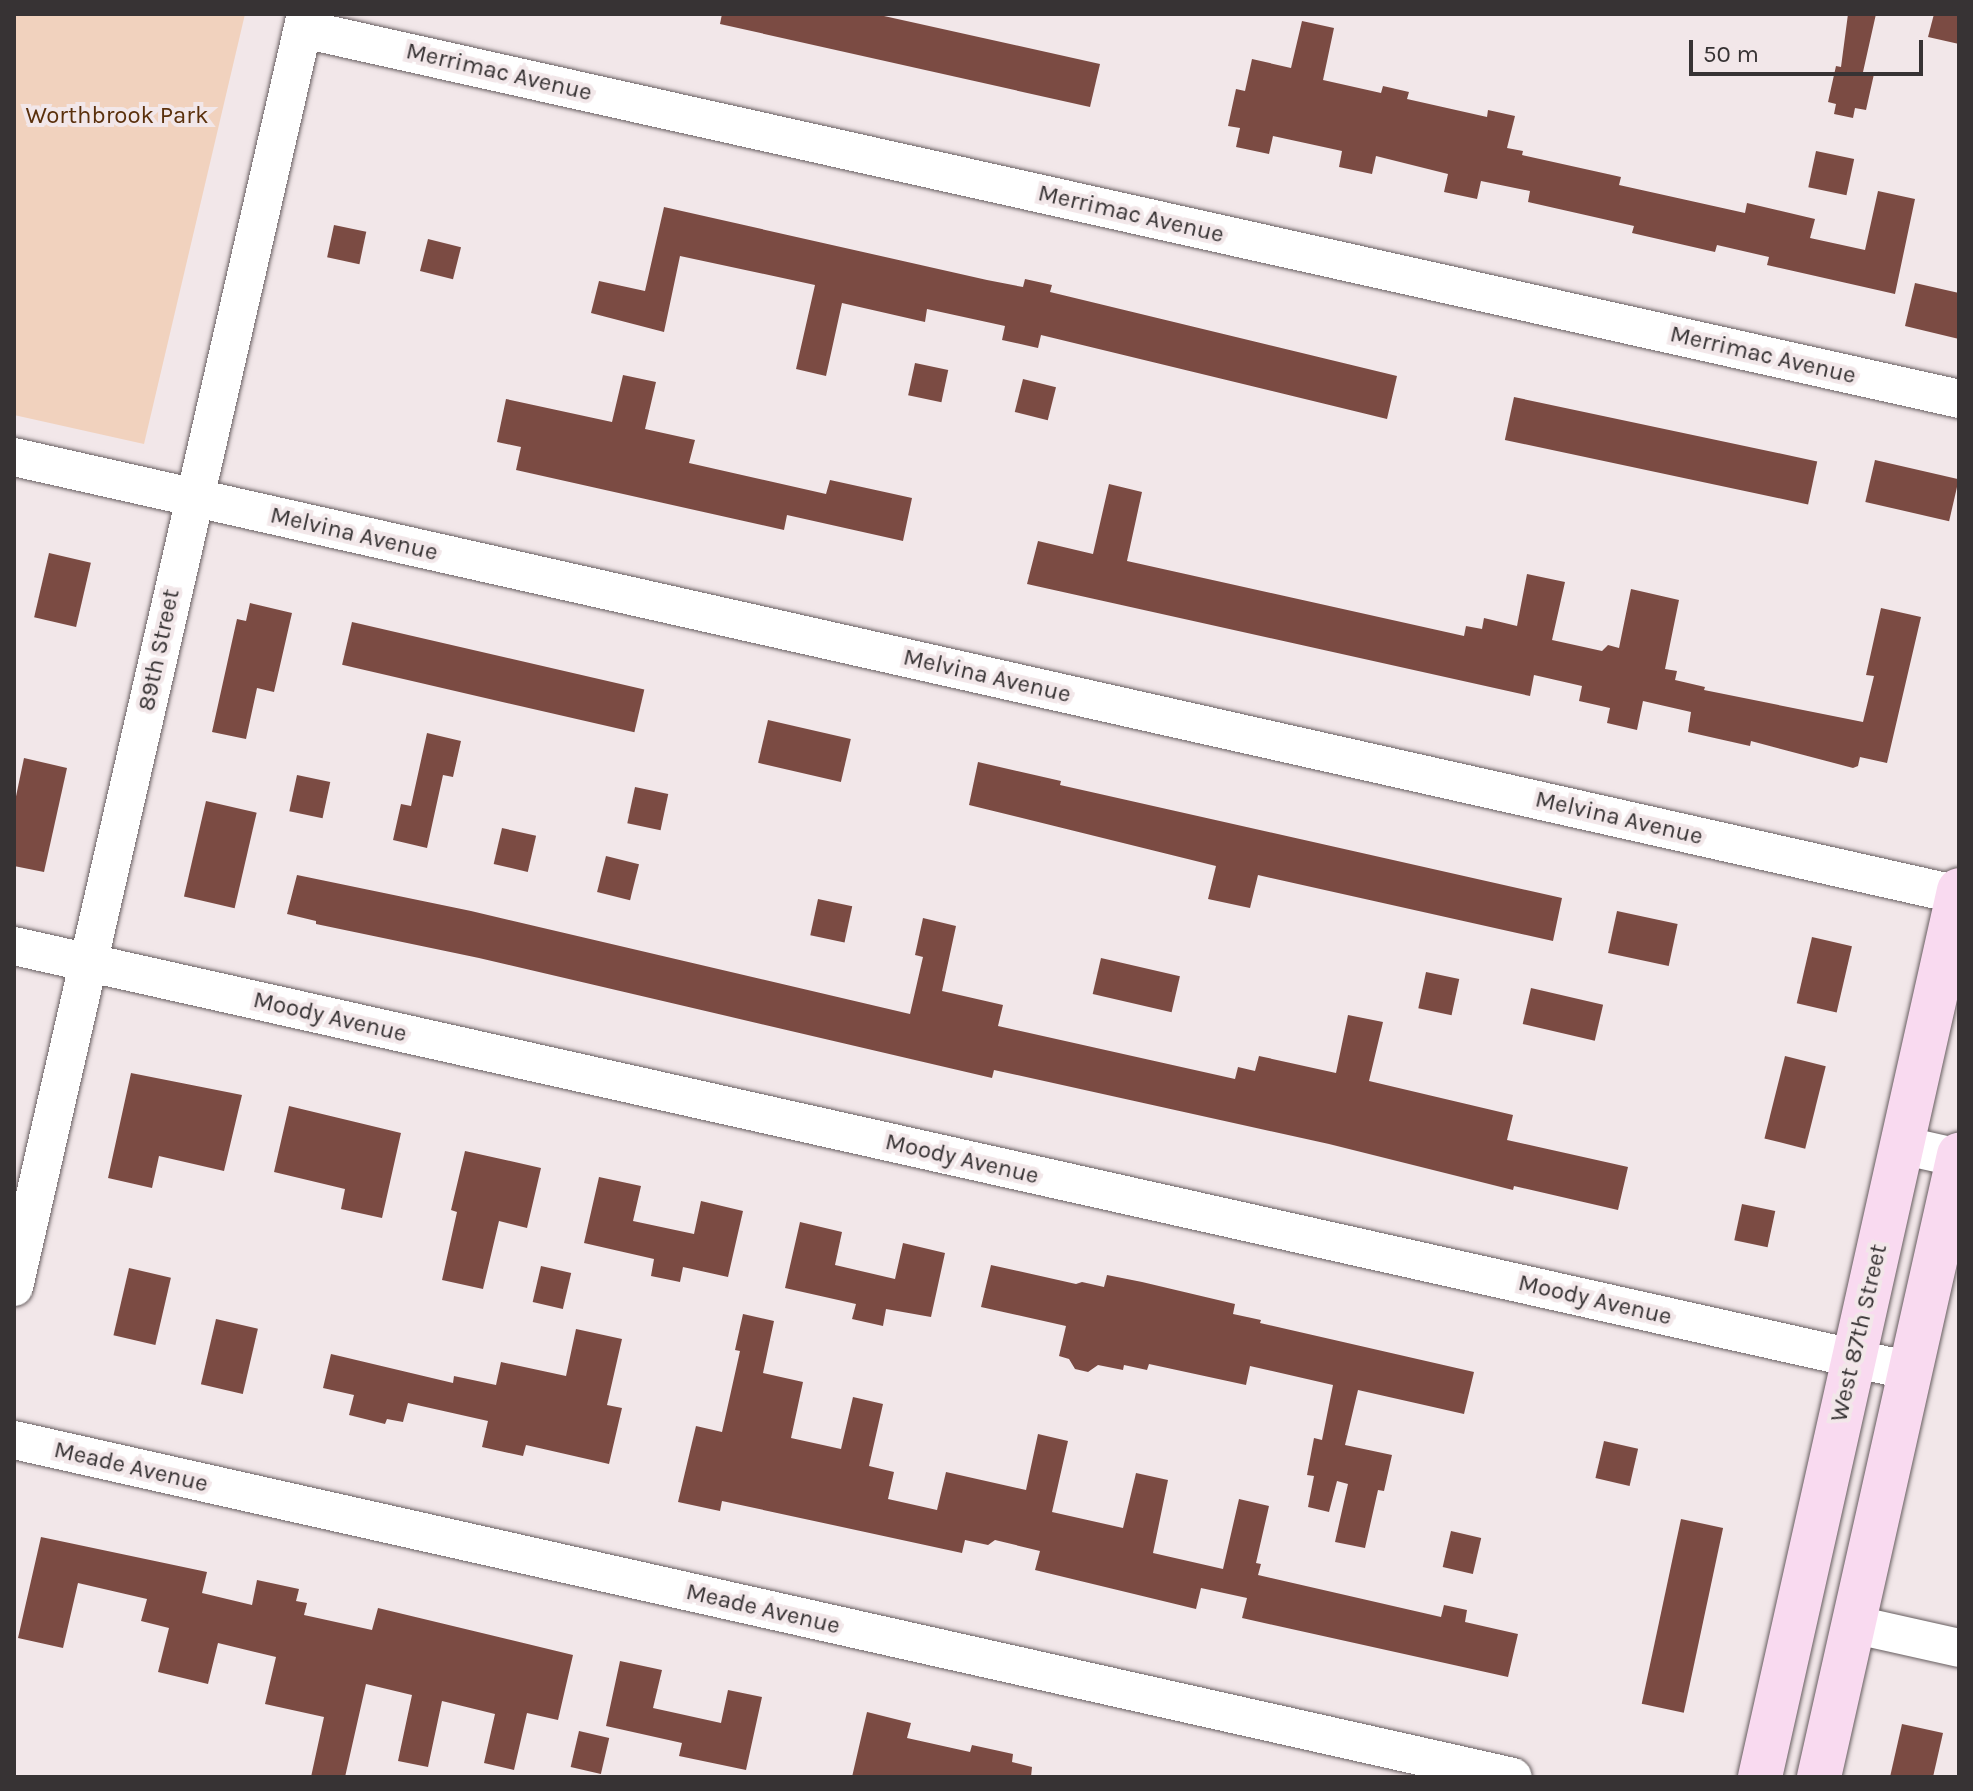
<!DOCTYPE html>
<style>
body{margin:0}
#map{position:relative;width:1973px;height:1791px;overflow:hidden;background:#f2e7e9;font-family:Karla,sans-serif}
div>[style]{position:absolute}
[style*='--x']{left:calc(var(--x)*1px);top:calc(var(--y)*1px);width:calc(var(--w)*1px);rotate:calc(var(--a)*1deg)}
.green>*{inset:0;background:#f1d2be}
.building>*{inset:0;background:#7b4b43;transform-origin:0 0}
.roads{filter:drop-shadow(0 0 2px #675e60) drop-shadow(0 0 2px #675e60)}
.street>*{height:38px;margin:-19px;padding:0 19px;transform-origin:19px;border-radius:19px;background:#fff}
.secondary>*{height:44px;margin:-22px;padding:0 22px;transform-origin:22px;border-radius:22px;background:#f9daf0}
span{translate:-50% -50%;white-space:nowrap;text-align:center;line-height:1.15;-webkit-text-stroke:8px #f2e7e9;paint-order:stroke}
.street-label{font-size:24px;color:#373334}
.park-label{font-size:24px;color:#5a300c}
.frame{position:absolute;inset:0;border:16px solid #373334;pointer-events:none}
.scale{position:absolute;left:1689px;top:40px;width:234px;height:36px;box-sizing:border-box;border:4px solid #373334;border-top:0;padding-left:10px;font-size:24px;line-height:28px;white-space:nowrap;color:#373334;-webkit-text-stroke:6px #f2e7e9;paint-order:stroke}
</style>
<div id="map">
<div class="green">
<div style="clip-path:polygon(14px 14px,245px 14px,144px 444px,14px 415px)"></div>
</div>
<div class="building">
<div style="clip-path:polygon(722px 14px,875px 14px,1100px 64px,1090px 107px,720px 24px)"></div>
<div style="clip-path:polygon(1848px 14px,1876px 14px,1863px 72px,1874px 74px,1866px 110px,1855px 108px,1853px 118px,1834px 114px,1836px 104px,1828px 102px,1836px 66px,1841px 67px)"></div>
<div style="clip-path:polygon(1934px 14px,1959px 14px,1959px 44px,1928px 37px)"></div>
<div style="clip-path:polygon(1302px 21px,1334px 28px,1323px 80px,1381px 93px,1383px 86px,1409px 92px,1407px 99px,1487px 117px,1488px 110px,1515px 116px,1507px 148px,1523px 151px,1522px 155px,1621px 177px,1619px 185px,1745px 213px,1747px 203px,1815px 219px,1810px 238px,1865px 250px,1878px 191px,1915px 199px,1895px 294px,1767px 265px,1769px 257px,1717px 245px,1715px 252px,1632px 233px,1634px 226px,1528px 202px,1530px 191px,1481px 181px,1477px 199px,1444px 192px,1448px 174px,1376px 156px,1372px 174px,1339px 167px,1342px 151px,1273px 136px,1269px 154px,1236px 147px,1240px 128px,1228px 126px,1236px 89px,1245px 91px,1252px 59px,1291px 68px)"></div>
<div style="left:1816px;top:151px;width:39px;height:37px;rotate:12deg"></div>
<div style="clip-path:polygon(664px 207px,987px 280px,1023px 287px,1025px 279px,1052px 285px,1050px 292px,1397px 376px,1387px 419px,1041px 335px,1038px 348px,1002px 340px,1005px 326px,927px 309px,925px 322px,842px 303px,826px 376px,796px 369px,815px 285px,680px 256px,664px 332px,591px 313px,599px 281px,645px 291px)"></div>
<div style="left:334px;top:225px;width:33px;height:33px;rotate:12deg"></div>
<div style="left:428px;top:239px;width:34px;height:33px;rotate:14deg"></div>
<div style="clip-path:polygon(1915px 283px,1959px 293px,1959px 339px,1905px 326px)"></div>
<div style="left:915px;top:363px;width:34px;height:33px;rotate:12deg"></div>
<div style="clip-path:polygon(623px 375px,656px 382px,645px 429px,695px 440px,689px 463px,826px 494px,830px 480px,912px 498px,903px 541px,787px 515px,784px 530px,516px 470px,521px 447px,497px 442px,506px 399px,612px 422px)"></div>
<div style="left:1023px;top:379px;width:34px;height:34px;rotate:14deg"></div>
<div style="left:1514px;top:397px;width:310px;height:44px;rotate:12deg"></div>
<div style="left:1875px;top:460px;width:86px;height:43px;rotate:13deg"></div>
<div style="clip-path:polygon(1109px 484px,1142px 492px,1127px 561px,1464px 636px,1466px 626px,1482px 629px,1484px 618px,1517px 626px,1527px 574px,1565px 582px,1552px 640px,1602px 651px,1608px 645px,1619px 648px,1631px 589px,1679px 600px,1665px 669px,1677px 671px,1675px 680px,1705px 687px,1704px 690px,1863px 722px,1874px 676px,1866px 675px,1881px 608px,1921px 617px,1887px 763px,1860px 757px,1858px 766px,1853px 768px,1751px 741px,1750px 746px,1688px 732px,1691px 712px,1643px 701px,1637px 730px,1607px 723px,1610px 708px,1579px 701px,1582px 686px,1534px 675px,1530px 696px,1027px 584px,1038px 541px,1093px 554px)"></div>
<div style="left:49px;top:553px;width:43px;height:66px;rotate:13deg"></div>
<div style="clip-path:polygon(250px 603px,292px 613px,274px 692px,257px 688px,246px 739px,212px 732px,237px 619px,246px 621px)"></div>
<div style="left:352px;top:622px;width:300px;height:44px;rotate:13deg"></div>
<div style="left:768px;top:720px;width:85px;height:44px;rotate:13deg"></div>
<div style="clip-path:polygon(427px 733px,461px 741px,453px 777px,443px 775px,427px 848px,393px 840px,401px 804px,411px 806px)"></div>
<div style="clip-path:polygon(24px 758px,67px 768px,44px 872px,14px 866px,14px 806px)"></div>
<div style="clip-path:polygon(978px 762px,1061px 781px,1060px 785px,1562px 898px,1553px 941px,1258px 875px,1250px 908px,1208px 899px,1216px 866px,969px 805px)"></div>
<div style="left:297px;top:775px;width:34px;height:37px;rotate:12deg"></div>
<div style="left:635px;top:787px;width:34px;height:37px;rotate:12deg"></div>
<div style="left:206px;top:801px;width:52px;height:98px;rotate:13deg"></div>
<div style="left:502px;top:828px;width:35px;height:37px;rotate:13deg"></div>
<div style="left:606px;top:856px;width:34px;height:37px;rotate:14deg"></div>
<div style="clip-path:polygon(297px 875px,471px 911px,910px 1014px,923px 957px,915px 955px,923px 918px,956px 926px,942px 991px,1003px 1005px,998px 1026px,1235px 1079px,1238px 1067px,1255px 1071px,1259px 1056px,1336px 1073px,1348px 1015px,1383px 1022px,1369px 1081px,1513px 1115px,1507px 1140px,1628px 1167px,1618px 1210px,1514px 1186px,1513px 1190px,1329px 1144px,994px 1070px,992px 1078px,479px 958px,316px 924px,316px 921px,287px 914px)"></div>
<div style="left:818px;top:899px;width:35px;height:37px;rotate:12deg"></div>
<div style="left:1617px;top:911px;width:62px;height:43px;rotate:12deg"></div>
<div style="left:1812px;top:937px;width:41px;height:68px;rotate:13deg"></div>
<div style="left:1101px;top:958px;width:81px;height:37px;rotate:13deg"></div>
<div style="left:1426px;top:972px;width:34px;height:37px;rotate:12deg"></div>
<div style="left:1531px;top:988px;width:74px;height:37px;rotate:13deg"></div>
<div style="left:1785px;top:1056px;width:42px;height:85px;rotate:14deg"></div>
<div style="clip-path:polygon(131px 1073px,242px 1095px,224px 1171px,159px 1156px,152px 1188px,108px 1178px)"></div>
<div style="clip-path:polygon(289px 1106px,401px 1133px,382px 1218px,341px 1209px,345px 1189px,274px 1172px)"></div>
<div style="clip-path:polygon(465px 1151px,541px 1168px,527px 1228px,499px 1221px,483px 1289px,442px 1280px,457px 1212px,451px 1210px)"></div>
<div style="clip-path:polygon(599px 1177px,641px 1186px,633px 1221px,694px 1234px,701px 1201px,743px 1211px,728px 1277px,683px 1267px,680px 1282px,651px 1276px,654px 1259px,584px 1243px)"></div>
<div style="left:1742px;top:1204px;width:34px;height:37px;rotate:12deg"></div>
<div style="clip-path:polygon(800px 1222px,842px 1232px,835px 1265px,895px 1279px,903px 1243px,945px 1253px,931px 1317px,886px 1309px,883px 1326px,852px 1319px,856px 1304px,785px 1288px)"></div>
<div style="clip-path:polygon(991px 1265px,1076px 1284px,1082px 1282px,1104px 1287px,1107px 1275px,1142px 1282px,1235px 1304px,1233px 1314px,1261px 1320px,1260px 1323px,1474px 1372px,1464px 1414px,1358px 1390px,1345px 1445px,1392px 1455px,1384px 1491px,1378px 1490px,1365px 1548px,1335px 1542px,1348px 1484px,1337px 1481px,1329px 1512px,1308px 1507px,1314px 1476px,1307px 1475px,1314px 1438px,1322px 1440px,1333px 1385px,1250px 1366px,1246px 1385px,1149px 1364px,1147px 1370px,1124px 1365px,1123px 1370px,1098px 1365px,1088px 1372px,1075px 1369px,1069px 1359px,1059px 1356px,1066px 1326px,981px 1307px)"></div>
<div style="left:541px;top:1266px;width:31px;height:37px;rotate:13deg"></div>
<div style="left:129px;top:1268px;width:43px;height:69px;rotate:13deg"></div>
<div style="clip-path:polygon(743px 1314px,774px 1321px,763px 1373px,803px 1382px,791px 1438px,841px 1449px,853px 1397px,883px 1404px,869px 1466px,894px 1472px,888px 1499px,937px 1510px,946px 1472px,1026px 1490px,1038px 1434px,1068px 1441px,1052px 1512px,1123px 1528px,1136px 1473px,1168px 1480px,1153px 1553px,1223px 1569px,1239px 1499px,1269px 1506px,1256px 1563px,1261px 1564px,1258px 1575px,1441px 1617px,1444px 1605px,1467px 1610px,1465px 1622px,1518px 1634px,1508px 1677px,1242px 1618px,1247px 1598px,1201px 1588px,1196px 1609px,1035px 1570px,1040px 1551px,995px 1540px,988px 1545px,965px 1540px,962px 1553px,722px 1501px,720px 1511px,678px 1502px,696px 1426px,722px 1432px,740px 1351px,735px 1350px)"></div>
<div style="left:216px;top:1319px;width:43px;height:67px;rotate:13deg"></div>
<div style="clip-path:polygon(576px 1329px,622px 1339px,607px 1405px,622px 1408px,609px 1464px,526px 1445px,523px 1456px,482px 1447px,488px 1421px,408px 1403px,403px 1422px,387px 1419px,385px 1424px,349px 1415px,354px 1395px,323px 1388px,331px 1354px,453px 1383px,454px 1376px,496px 1385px,501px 1362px,566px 1376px)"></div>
<div style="left:1604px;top:1441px;width:35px;height:38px;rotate:13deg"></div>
<div style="left:1681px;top:1519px;width:43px;height:189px;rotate:12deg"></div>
<div style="left:1451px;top:1531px;width:31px;height:37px;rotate:13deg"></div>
<div style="clip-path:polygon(41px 1537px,207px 1572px,202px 1593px,252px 1605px,257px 1580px,299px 1589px,296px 1601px,307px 1603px,304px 1615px,372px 1630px,378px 1608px,573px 1655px,558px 1720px,527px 1713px,514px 1770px,484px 1763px,495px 1714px,442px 1701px,428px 1767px,398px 1761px,412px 1695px,366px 1684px,345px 1777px,311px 1777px,324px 1717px,265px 1704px,276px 1657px,218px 1643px,208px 1684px,158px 1672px,169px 1628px,141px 1621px,147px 1599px,78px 1583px,63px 1648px,18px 1638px)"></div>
<div style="clip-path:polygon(620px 1661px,662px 1670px,653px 1708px,721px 1723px,728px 1690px,762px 1697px,746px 1770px,679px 1756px,682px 1743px,606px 1726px)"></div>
<div style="clip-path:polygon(867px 1712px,911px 1723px,907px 1738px,970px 1752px,972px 1745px,1013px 1754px,1012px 1762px,1032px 1767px,1031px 1777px,852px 1777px)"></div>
<div style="clip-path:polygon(1902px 1724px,1943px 1733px,1933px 1777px,1890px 1777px)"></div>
<div style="left:579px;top:1731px;width:31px;height:37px;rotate:13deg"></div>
</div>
<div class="roads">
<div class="street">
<div style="--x:303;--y:29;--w:1697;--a:12.59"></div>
<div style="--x:14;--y:457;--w:1994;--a:12.69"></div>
<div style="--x:14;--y:946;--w:1944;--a:12.63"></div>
<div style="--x:1901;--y:1145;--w:59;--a:12.6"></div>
<div style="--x:14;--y:1287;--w:1306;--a:-77.08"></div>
<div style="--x:14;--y:1440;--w:1536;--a:12.67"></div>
<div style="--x:1852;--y:1624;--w:110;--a:12.6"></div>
</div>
<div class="secondary">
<div style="--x:1760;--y:1777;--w:909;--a:-77.35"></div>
<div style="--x:1819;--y:1777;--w:638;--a:-77.32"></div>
</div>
</div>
<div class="street-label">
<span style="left:499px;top:72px;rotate:13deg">Merrimac Avenue</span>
<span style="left:1131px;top:214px;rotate:13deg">Merrimac Avenue</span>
<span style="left:1763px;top:355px;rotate:13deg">Merrimac Avenue</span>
<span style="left:354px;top:534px;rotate:13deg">Melvina Avenue</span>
<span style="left:159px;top:650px;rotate:-78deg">89th Street</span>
<span style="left:987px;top:676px;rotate:13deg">Melvina Avenue</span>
<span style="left:1619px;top:818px;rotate:13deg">Melvina Avenue</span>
<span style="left:330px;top:1017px;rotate:13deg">Moody Avenue</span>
<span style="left:962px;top:1159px;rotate:13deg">Moody Avenue</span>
<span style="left:1595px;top:1300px;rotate:13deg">Moody Avenue</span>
<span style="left:1859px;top:1333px;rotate:-77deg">West 87th Street</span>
<span style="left:131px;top:1467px;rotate:13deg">Meade Avenue</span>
<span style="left:763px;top:1609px;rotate:13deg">Meade Avenue</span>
</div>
<div class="park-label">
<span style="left:117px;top:116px">Worthbrook Park</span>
</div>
<div class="frame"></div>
<div class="scale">50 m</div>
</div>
